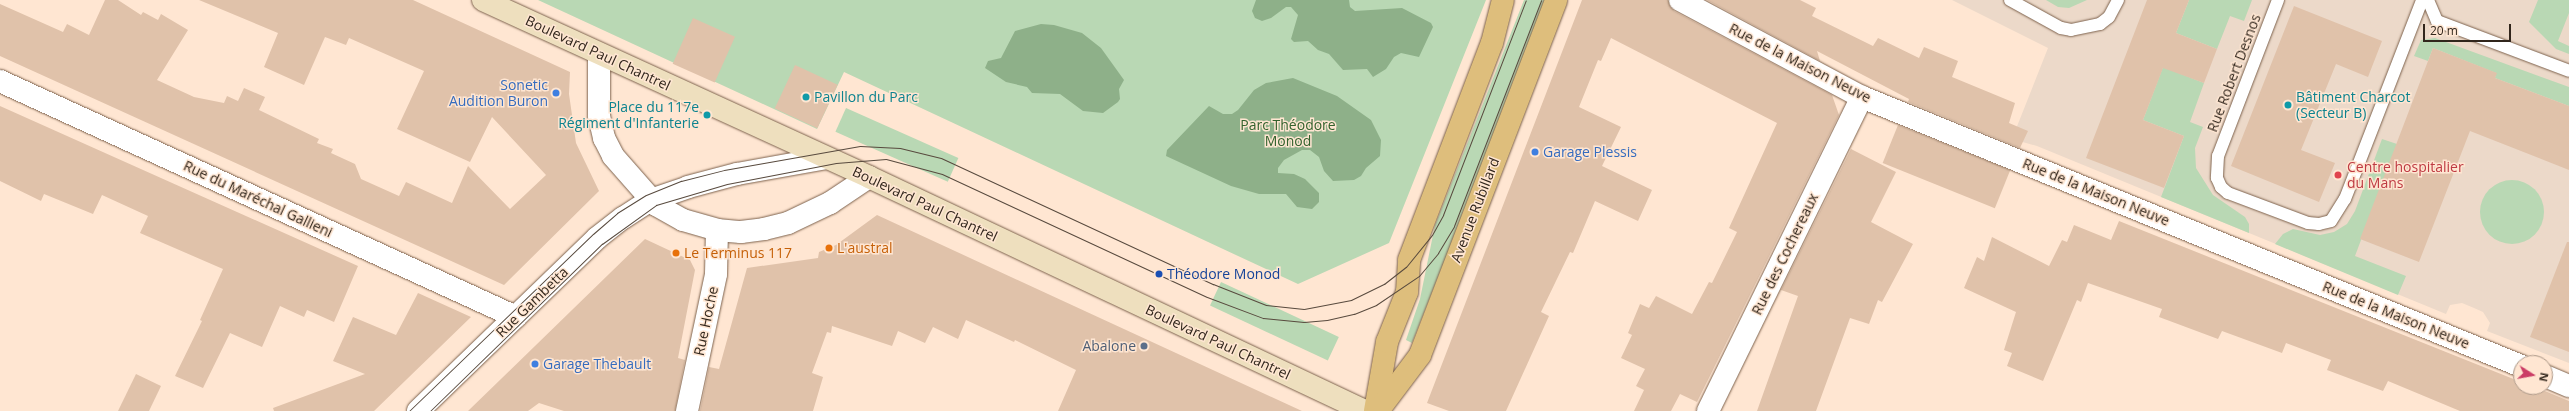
<!DOCTYPE html>
<meta charset="utf-8">
<style>
body{margin:0}
#map{position:relative;width:2569px;height:411px;overflow:hidden;background:#ffe6d2;font-family:"Open Sans",sans-serif}
div>[style]{position:absolute}
[style*='--x']{left:calc(var(--x)*1px);top:calc(var(--y)*1px);width:calc(var(--w)*1px);rotate:calc(var(--a)*1deg)}
.medical>*{inset:0;background:#ecd9c9}
.green>*{inset:0;background:#b9d8b4;transform-origin:0 0}
.round{border-radius:50%}
.forest>*{inset:0;background:#8eb089}
.building>*{inset:0;background:#e0c2aa;transform-origin:0 0}
.roads{filter:drop-shadow(0 0 1px #7d624d) drop-shadow(0 0 1px #7d624d)}
.lane>*{height:12px;margin:-6px;padding:0 6px;transform-origin:6px;border-radius:6px;background:#fff}
.street>*{height:22px;margin:-11px;padding:0 11px;transform-origin:11px;border-radius:11px;background:#fff}
.secondary>*{height:22px;margin:-11px;padding:0 11px;transform-origin:11px;border-radius:11px;background:#eedfbe}
.primary>*{height:22px;margin:-11px;padding:0 11px;transform-origin:11px;border-radius:11px;background:#debe7c}
.tram>*{height:1px;margin:-0.5px;padding:0 0.5px;transform-origin:0.5px;border-radius:0.5px;background:#584a3e}
.dots>*{width:11px;height:11px;translate:-50% -50%;box-sizing:border-box;border:2px solid #ffe6d2;border-radius:50%}
span{translate:-50% -50%;white-space:nowrap;text-align:center;line-height:1.15;-webkit-text-stroke:3px #ffe6d2;paint-order:stroke}
.street-label{font-size:14px;color:#31261c}
.shop-label{font-size:14px;color:#366cbe}
.right{translate:-100% -50%;text-align:right}
.left{translate:0 -50%;text-align:left}
.culture-label{font-size:14px;color:#0d838f}
.park-label{font-size:14px;color:#33622d}
.health-label{font-size:14px;color:#be3a42}
.food-label{font-size:14px;color:#c56008}
.transit-label{font-size:14px;color:#164399}
.service-label{font-size:14px;color:#4e5e75}
.north{position:absolute;left:2513px;top:355px;width:40px;height:40px;box-sizing:border-box;background:#ffe6d2;border:1px solid #ad9989;border-radius:50%;rotate:101deg;font-size:11px;font-weight:700;line-height:16px;text-align:center;color:#31261c}
.north::after{content:'';display:block;margin:auto;width:14px;height:18px;background:#cb3d66;clip-path:polygon(50% 0,100% 100%,50% 72%,0 100%)}
.scale{position:absolute;left:2423px;top:24px;width:88px;height:18px;box-sizing:border-box;border:2px solid #31261c;border-top:0;padding-left:5px;font-size:12px;line-height:14px;white-space:nowrap;color:#31261c;-webkit-text-stroke:3px #ffe6d2;paint-order:stroke}
</style>
<div id="map">
<div class="medical">
<div style="clip-path:polygon(1952px 0,2569px 0,2569px 363px,2487px 331px,2490px 323px,2483px 312px,2474px 308px,2462px 303px,2450px 305px,2446px 314px,2037px 146px,2012px 139px,2048px 48px)"></div>
</div>
<div class="green">
<div style="clip-path:polygon(538px 0,1486px 0,1389px 243px,1298px 284px,844px 72px,817px 129px)"></div>
<div style="clip-path:polygon(1524px 0,1547px 0,1412px 343px,1406px 340px,1420px 299px,1435px 225px)"></div>
<div style="clip-path:polygon(2046px 0,2087px 0,2069px 8px,2058px 7px)"></div>
<div style="clip-path:polygon(2189px 0,2252px 0,2244px 21px,2230px 16px,2217px 49px,2176px 33px)"></div>
<div style="clip-path:polygon(2538px 0,2569px 0,2569px 13px,2558px 41px,2569px 46px,2569px 54px,2556px 49px,2529px 22px)"></div>
<div style="clip-path:polygon(2435px 38px,2569px 87px,2569px 106px,2495px 78px,2496px 73px,2433px 48px,2428px 61px,2414px 56px,2421px 40px)"></div>
<div style="clip-path:polygon(2163px 67px,2204px 83px,2190px 122px,2203px 127px,2195px 148px,2196px 168px,2213px 195px,2245px 217px,2249px 224px,2249px 233px,2161px 197px,2184px 136px,2143px 120px)"></div>
<div style="left:846px;top:108px;width:123px;height:26px;rotate:24deg"></div>
<div style="clip-path:polygon(2382px 139px,2397px 144px,2355px 256px,2406px 276px,2398px 295px,2275px 244px,2283px 234px,2293px 229px,2320px 235px,2334px 232px,2347px 224px,2355px 211px)"></div>
<div class="round" style="left:2480px;top:180px;width:64px;height:64px"></div>
<div style="left:1221px;top:282px;width:130px;height:26px;rotate:25deg"></div>
</div>
<div class="forest">
<div style="clip-path:polygon(1256px 0,1349px 0,1350px 7px,1355px 11px,1402px 8px,1431px 23px,1433px 27px,1419px 57px,1401px 53px,1394px 57px,1386px 69px,1373px 77px,1367px 69px,1343px 70px,1329px 54px,1318px 50px,1308px 41px,1294px 42px,1291px 39px,1298px 15px,1291px 7px,1286px 7px,1271px 18px,1262px 21px,1255px 18px,1252px 11px)"></div>
<div style="clip-path:polygon(1041px 24px,1054px 25px,1082px 33px,1101px 48px,1124px 80px,1119px 89px,1120px 99px,1118px 102px,1103px 113px,1083px 111px,1060px 94px,1032px 93px,1027px 87px,1006px 82px,985px 68px,988px 61px,1001px 58px,1015px 31px)"></div>
<div style="clip-path:polygon(1293px 78px,1337px 96px,1371px 120px,1381px 140px,1380px 156px,1366px 168px,1361px 176px,1354px 180px,1333px 181px,1324px 171px,1319px 157px,1310px 150px,1302px 150px,1284px 160px,1278px 168px,1278px 173px,1294px 174px,1305px 179px,1319px 193px,1319px 202px,1312px 209px,1297px 207px,1286px 194px,1259px 194px,1231px 186px,1166px 156px,1167px 150px,1209px 106px,1223px 114px,1232px 114px,1238px 110px,1254px 90px,1266px 83px)"></div>
</div>
<div class="building">
<div style="clip-path:polygon(105px 0,118px 0,141px 15px,143px 12px,158px 20px,161px 14px,188px 30px,157px 80px,194px 97px,224px 103px,227px 96px,238px 101px,244px 88px,265px 97px,259px 110px,319px 139px,317px 143px,333px 149px,331px 153px,355px 164px,361px 179px,399px 196px,406px 182px,452px 203px,468px 166px,510px 209px,546px 175px,492px 117px,470px 162px,397px 129px,424px 71px,349px 38px,346px 45px,325px 37px,304px 85px,264px 67px,278px 33px,199px 0,413px 0,570px 72px,569px 94px,576px 143px,599px 191px,504px 285px,0 56px,0 4px,63px 32px,67px 24px,89px 35px)"></div>
<div style="clip-path:polygon(1582px 0,1668px 0,1674px 11px,1832px 95px,1839px 115px,1697px 402px,1680px 394px,1671px 411px,1634px 411px,1644px 390px,1636px 386px,1645px 369px,1621px 358px,1632px 335px,1628px 333px,1640px 304px,1649px 308px,1656px 296px,1692px 314px,1709px 282px,1712px 283px,1737px 232px,1729px 228px,1777px 123px,1611px 38px,1601px 61px,1598px 60px,1579px 107px,1621px 127px,1602px 166px,1652px 190px,1638px 221px,1595px 201px,1573px 253px,1570px 252px,1541px 312px,1549px 316px,1506px 411px,1449px 411px,1427px 403px)"></div>
<div style="clip-path:polygon(1707px 0,1800px 0,1816px 8px,1812px 16px,1873px 46px,1878px 38px,1919px 58px,1924px 47px,1958px 61px,1952px 77px,2015px 103px,2009px 123px,2028px 131px,2020px 148px,1908px 102px,1909px 99px,1817px 51px,1820px 61px)"></div>
<div style="clip-path:polygon(2147px 0,2189px 0,2176px 33px,2217px 49px,2204px 83px,2163px 68px,2143px 120px,2184px 136px,2164px 188px,2086px 158px)"></div>
<div style="clip-path:polygon(2294px 6px,2382px 41px,2368px 77px,2336px 64px,2301px 150px,2335px 163px,2319px 202px,2231px 166px)"></div>
<div style="left:693px;top:18px;width:46px;height:50px;rotate:24deg"></div>
<div style="clip-path:polygon(2433px 48px,2497px 73px,2495px 78px,2569px 106px,2569px 170px,2470px 131px,2419px 262px,2360px 239px)"></div>
<div style="left:795px;top:65px;width:47px;height:48px;rotate:25deg"></div>
<div style="clip-path:polygon(0 106px,358px 266px,334px 322px,307px 310px,304px 317px,280px 306px,262px 347px,230px 333px,203px 388px,175px 376px,202px 321px,200px 320px,223px 269px,140px 233px,148px 216px,102px 195px,93px 214px,44px 194px,41px 201px,0 181px)"></div>
<div style="left:1898px;top:125px;width:121px;height:41px;rotate:22deg"></div>
<div style="clip-path:polygon(1851px 149px,1896px 172px,1871px 222px,1913px 244px,1882px 302px,1878px 300px,1869px 324px,1850px 318px,1816px 411px,1757px 411px,1798px 296px,1781px 290px)"></div>
<div style="clip-path:polygon(877px 215px,1087px 312px,1302px 411px,1058px 411px,1076px 370px,1015px 340px,1014px 342px,966px 320px,958px 339px,933px 327px,925px 343px,898px 331px,892px 346px,832px 326px,831px 333px,827px 332px,812px 373px,823px 377px,813px 411px,700px 411px,709px 367px,719px 369px,747px 268px,818px 258px,819px 252px,836px 245px)"></div>
<div style="clip-path:polygon(2119px 221px,2521px 382px,2521px 387px,2535px 387px,2569px 401px,2569px 411px,2460px 411px,2388px 381px,2383px 391px,2327px 370px,2331px 360px,2286px 343px,2282px 353px,2222px 331px,2218px 339px,2159px 317px,2162px 309px,2088px 283px,2081px 302px,2077px 300px,2043px 381px,2007px 366px,2012px 353px,2004px 350px,2016px 312px,1964px 288px,1977px 257px,1984px 261px,1992px 237px,2049px 266px,2062px 240px,2067px 242px,2074px 225px,2111px 240px)"></div>
<div style="clip-path:polygon(645px 239px,690px 260px,695px 270px,678px 358px,685px 360px,675px 411px,564px 411px,539px 403px,528px 411px,468px 411px)"></div>
<div style="clip-path:polygon(2567px 242px,2569px 242px,2569px 352px,2530px 337px)"></div>
<div style="clip-path:polygon(418px 293px,471px 317px,374px 411px,274px 411px,273px 408px,365px 374px,333px 361px,353px 317px,396px 335px)"></div>
<div style="clip-path:polygon(136px 374px,161px 386px,149px 411px,118px 411px)"></div>
</div>
<div class="roads">
<div class="lane">
<div style="--x:2010;--y:0;--w:58;--a:28.8"></div>
<div style="--x:2061;--y:28;--w:10;--a:11"></div>
<div style="--x:2071;--y:30;--w:30;--a:-12"></div>
<div style="--x:2100;--y:24;--w:11;--a:-38"></div>
<div style="--x:2109;--y:17;--w:19;--a:-62"></div>
<div style="--x:2278;--y:0;--w:167;--a:111"></div>
<div style="--x:2218;--y:156;--w:22;--a:93"></div>
<div style="--x:2217;--y:178;--w:10;--a:66"></div>
<div style="--x:2221;--y:187;--w:9;--a:41"></div>
<div style="--x:2228;--y:193;--w:85;--a:20.6"></div>
<div style="--x:2308;--y:223;--w:11;--a:5"></div>
<div style="--x:2319;--y:224;--w:12;--a:-14"></div>
<div style="--x:2331;--y:221;--w:26;--a:-58"></div>
<div style="--x:2345;--y:199;--w:213;--a:-68.8"></div>
<div style="--x:2428;--y:0;--w:23;--a:67"></div>
<div style="--x:2437;--y:21;--w:141;--a:20.7"></div>
</div>
<div class="street">
<div style="--x:1680;--y:0;--w:206;--a:28.1"></div>
<div style="--x:1862;--y:97;--w:712;--a:22.2"></div>
<div style="--x:599;--y:54;--w:62;--a:90"></div>
<div style="--x:599;--y:116;--w:23;--a:77"></div>
<div style="--x:604;--y:138;--w:20;--a:63"></div>
<div style="--x:613;--y:156;--w:65;--a:48.7"></div>
<div style="--x:656;--y:205;--w:31;--a:29"></div>
<div style="--x:683;--y:220;--w:35;--a:16"></div>
<div style="--x:717;--y:230;--w:24;--a:5"></div>
<div style="--x:741;--y:232;--w:23;--a:-7"></div>
<div style="--x:764;--y:229;--w:25;--a:-14"></div>
<div style="--x:788;--y:223;--w:47;--a:-25.5"></div>
<div style="--x:830;--y:203;--w:47;--a:-33.7"></div>
<div style="--x:0;--y:81;--w:567;--a:24.58"></div>
<div style="--x:2545;--y:376;--w:26;--a:23"></div>
<div style="--x:418;--y:411;--w:249;--a:-44"></div>
<div style="--x:597;--y:238;--w:33;--a:-38"></div>
<div style="--x:623;--y:218;--w:33;--a:-33"></div>
<div style="--x:651;--y:200;--w:39;--a:-19"></div>
<div style="--x:688;--y:187;--w:51;--a:-14.9"></div>
<div style="--x:737;--y:174;--w:90;--a:-10.2"></div>
<div style="--x:687;--y:411;--w:140;--a:-78"></div>
<div style="--x:716;--y:274;--w:44;--a:-88.7"></div>
<div style="--x:1708;--y:411;--w:350;--a:-63.9"></div>
</div>
<div class="secondary">
<div style="--x:483;--y:0;--w:425;--a:24.6"></div>
<div style="--x:869;--y:177;--w:548;--a:25.26"></div>
</div>
<div class="primary">
<div style="--x:1375;--y:411;--w:70;--a:-80.1"></div>
<div style="--x:1387;--y:342;--w:54;--a:-68.2"></div>
<div style="--x:1407;--y:292;--w:32;--a:-86"></div>
<div style="--x:1409;--y:260;--w:232;--a:-69.1"></div>
<div style="--x:1492;--y:43;--w:44;--a:-75.7"></div>
<div style="--x:1378;--y:411;--w:70;--a:-53.1"></div>
<div style="--x:1420;--y:355;--w:380;--a:-69"></div>
</div>
</div>
<div class="tram">
<div style="--x:409;--y:411;--w:255;--a:-43.9"></div>
<div style="--x:593;--y:234;--w:32;--a:-41"></div>
<div style="--x:617;--y:213;--w:34;--a:-32"></div>
<div style="--x:646;--y:195;--w:38;--a:-22"></div>
<div style="--x:681;--y:181;--w:44;--a:-14.3"></div>
<div style="--x:724;--y:170;--w:138;--a:-10"></div>
<div style="--x:860;--y:146;--w:40;--a:2.9"></div>
<div style="--x:900;--y:148;--w:42;--a:13.7"></div>
<div style="--x:941;--y:158;--w:300;--a:24.9"></div>
<div style="--x:1213;--y:284;--w:57;--a:21.6"></div>
<div style="--x:1266;--y:305;--w:38;--a:6"></div>
<div style="--x:1304;--y:309;--w:48;--a:-10.8"></div>
<div style="--x:1351;--y:300;--w:37;--a:-26"></div>
<div style="--x:1384;--y:284;--w:28;--a:-38"></div>
<div style="--x:1406;--y:267;--w:41;--a:-50.9"></div>
<div style="--x:1432;--y:235;--w:23;--a:-61"></div>
<div style="--x:1443;--y:215;--w:230;--a:-68.9"></div>
<div style="--x:430;--y:411;--w:240;--a:-44.2"></div>
<div style="--x:602;--y:244;--w:67;--a:-35.8"></div>
<div style="--x:656;--y:205;--w:74;--a:-16.5"></div>
<div style="--x:727;--y:184;--w:111;--a:-10.9"></div>
<div style="--x:836;--y:163;--w:50;--a:-4.6"></div>
<div style="--x:886;--y:159;--w:58;--a:15"></div>
<div style="--x:942;--y:174;--w:292;--a:24.9"></div>
<div style="--x:1207;--y:297;--w:60;--a:20.6"></div>
<div style="--x:1263;--y:318;--w:41;--a:5.6"></div>
<div style="--x:1304;--y:322;--w:23;--a:-5"></div>
<div style="--x:1327;--y:320;--w:28;--a:-13"></div>
<div style="--x:1354;--y:314;--w:24;--a:-22"></div>
<div style="--x:1376;--y:305;--w:52;--a:-34"></div>
<div style="--x:1419;--y:276;--w:30;--a:-50"></div>
<div style="--x:1438;--y:253;--w:31;--a:-59"></div>
<div style="--x:1454;--y:226;--w:242;--a:-68.9"></div>
</div>
<div class="dots">
<div style="left:556px;top:93px;background:#3f7fe0"></div>
<div style="left:806px;top:97px;background:#0f9aa8"></div>
<div style="left:2288px;top:105px;background:#0f9aa8"></div>
<div style="left:707px;top:115px;background:#0f9aa8"></div>
<div style="left:1535px;top:152px;background:#3f7fe0"></div>
<div style="left:2338px;top:175px;background:#e0444e"></div>
<div style="left:829px;top:248px;background:#e8710a"></div>
<div style="left:676px;top:253px;background:#e8710a"></div>
<div style="left:1159px;top:274px;background:#1a4fb4"></div>
<div style="left:1144px;top:346px;background:#5c6f8a"></div>
<div style="left:535px;top:364px;background:#3f7fe0"></div>
</div>
<div class="street-label">
<span style="left:598px;top:53px;rotate:25deg">Boulevard Paul Chantrel</span>
<span style="left:1800px;top:63px;rotate:27deg">Rue de la Maison Neuve</span>
<span style="left:2234px;top:73px;rotate:-69deg">Rue Robert Desnos</span>
<span style="left:2096px;top:192px;rotate:22deg">Rue de la Maison Neuve</span>
<span style="left:258px;top:199px;rotate:25deg">Rue du Maréchal Gallieni</span>
<span style="left:925px;top:204px;rotate:25deg">Boulevard Paul Chantrel</span>
<span style="left:1475px;top:210px;rotate:-69deg">Avenue Rubillard</span>
<span style="left:1785px;top:254px;rotate:-64deg">Rue des Cochereaux</span>
<span style="left:532px;top:302px;rotate:-44deg">Rue Gambetta</span>
<span style="left:2396px;top:315px;rotate:22deg">Rue de la Maison Neuve</span>
<span style="left:706px;top:321px;rotate:-78deg">Rue Hoche</span>
<span style="left:1218px;top:342px;rotate:25deg">Boulevard Paul Chantrel</span>
</div>
<div class="shop-label">
<span class="right" style="left:548px;top:93px">Sonetic<br>Audition Buron</span>
<span class="left" style="left:1543px;top:152px">Garage Plessis</span>
<span class="left" style="left:543px;top:364px">Garage Thebault</span>
</div>
<div class="culture-label">
<span class="left" style="left:814px;top:97px">Pavillon du Parc</span>
<span class="left" style="left:2296px;top:105px">Bâtiment Charcot<br>(Secteur B)</span>
<span class="right" style="left:699px;top:115px">Place du 117e<br>Régiment d'Infanterie</span>
</div>
<div class="park-label">
<span style="left:1288px;top:133px">Parc Théodore<br>Monod</span>
</div>
<div class="health-label">
<span class="left" style="left:2347px;top:175px">Centre hospitalier<br>du Mans</span>
</div>
<div class="food-label">
<span class="left" style="left:837px;top:248px">L'austral</span>
<span class="left" style="left:684px;top:253px">Le Terminus 117</span>
</div>
<div class="transit-label">
<span class="left" style="left:1167px;top:274px">Théodore Monod</span>
</div>
<div class="service-label">
<span class="right" style="left:1136px;top:346px">Abalone</span>
</div>
<div class="north">N</div>
<div class="scale">20 m</div>
</div>
